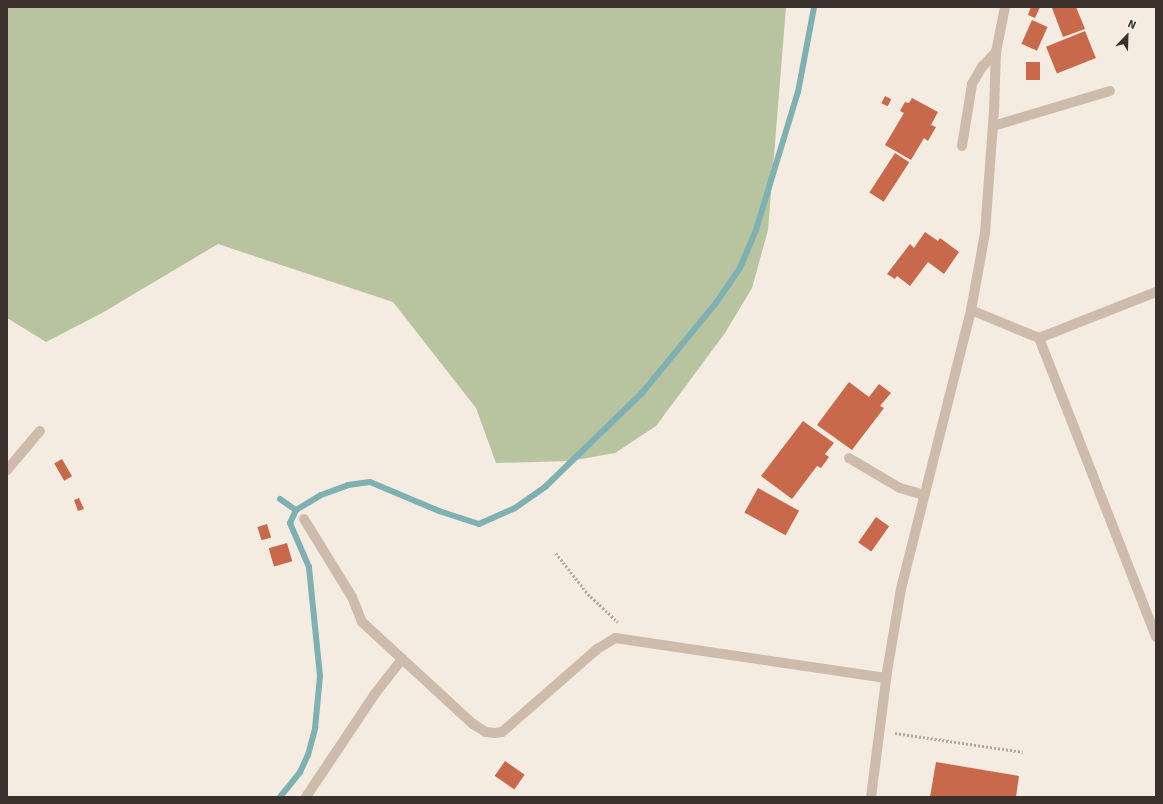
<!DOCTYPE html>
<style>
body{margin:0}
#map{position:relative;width:1163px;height:804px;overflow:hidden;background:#f4ebe1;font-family:Signika,sans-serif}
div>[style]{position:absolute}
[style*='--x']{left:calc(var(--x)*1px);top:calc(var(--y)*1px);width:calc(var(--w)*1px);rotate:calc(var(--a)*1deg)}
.green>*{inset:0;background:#b8c4a0}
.stream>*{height:6px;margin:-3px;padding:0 3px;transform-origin:3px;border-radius:3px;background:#7fb0b2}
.building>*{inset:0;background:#c8694b;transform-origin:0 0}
.path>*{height:2.5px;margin-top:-1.25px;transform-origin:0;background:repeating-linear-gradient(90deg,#b9a596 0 2px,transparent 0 4px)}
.minor>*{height:10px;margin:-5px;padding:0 5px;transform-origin:5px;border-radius:5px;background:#cdbbac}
span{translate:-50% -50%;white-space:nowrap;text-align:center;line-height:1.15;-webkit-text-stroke:3px #fbf5ee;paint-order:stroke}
.frame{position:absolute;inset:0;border:8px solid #3b302b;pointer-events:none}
.north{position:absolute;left:1107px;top:16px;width:40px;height:40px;-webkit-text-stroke:3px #fbf5ee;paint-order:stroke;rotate:23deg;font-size:11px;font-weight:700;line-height:16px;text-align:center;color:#3b302b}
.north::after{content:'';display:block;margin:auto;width:14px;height:18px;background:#3b302b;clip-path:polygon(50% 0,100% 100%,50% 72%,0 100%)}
</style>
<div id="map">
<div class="green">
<div style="clip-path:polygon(7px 7px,786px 7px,768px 230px,752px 288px,725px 333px,656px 426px,615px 453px,570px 461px,496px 463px,476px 408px,393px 302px,218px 244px,102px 313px,46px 342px,7px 318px)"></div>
</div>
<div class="stream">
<div style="--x:280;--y:499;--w:19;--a:35"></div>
<div style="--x:280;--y:797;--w:32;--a:-51"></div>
<div style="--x:300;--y:772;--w:19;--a:-65"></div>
<div style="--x:308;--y:755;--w:28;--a:-75"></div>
<div style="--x:315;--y:728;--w:52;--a:-84.5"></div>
<div style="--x:320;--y:676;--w:110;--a:-95.8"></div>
<div style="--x:309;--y:567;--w:48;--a:-113.4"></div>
<div style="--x:290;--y:523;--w:14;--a:-65"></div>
<div style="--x:296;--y:510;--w:29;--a:-31"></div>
<div style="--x:321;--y:495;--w:29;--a:-20"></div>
<div style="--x:348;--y:485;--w:22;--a:-8"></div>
<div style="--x:370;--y:482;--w:75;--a:22.8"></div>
<div style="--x:439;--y:511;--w:42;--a:18"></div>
<div style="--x:479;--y:524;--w:39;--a:-24"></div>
<div style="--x:515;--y:508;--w:38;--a:-35"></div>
<div style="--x:546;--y:486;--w:134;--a:-44.1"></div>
<div style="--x:642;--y:393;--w:117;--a:-50.6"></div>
<div style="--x:716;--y:303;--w:42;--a:-55.6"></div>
<div style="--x:740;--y:268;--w:41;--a:-67.2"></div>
<div style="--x:756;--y:230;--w:144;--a:-73.1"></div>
<div style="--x:798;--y:92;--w:86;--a:-79.3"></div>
</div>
<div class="building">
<div style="clip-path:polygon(1031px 7px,1040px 7px,1035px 18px,1028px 15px)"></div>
<div style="clip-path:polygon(1053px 7px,1076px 7px,1085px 29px,1063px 37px,1052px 8px)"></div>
<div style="left:1032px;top:20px;width:17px;height:26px;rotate:24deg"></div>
<div style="left:1085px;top:31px;width:29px;height:42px;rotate:68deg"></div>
<div style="left:1026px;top:62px;width:14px;height:18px"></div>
<div style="left:885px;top:96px;width:7px;height:8px;rotate:27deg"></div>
<div style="clip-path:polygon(912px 98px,938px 112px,931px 125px,936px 127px,928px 141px,924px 138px,911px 160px,885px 145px,904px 113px,900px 111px,905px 102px,909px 103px)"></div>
<div style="left:895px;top:153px;width:17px;height:47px;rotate:33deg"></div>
<div style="clip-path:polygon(925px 232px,938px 241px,940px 238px,959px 252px,944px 274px,928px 262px,910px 286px,897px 276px,895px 279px,887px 274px,910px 244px,914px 248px)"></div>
<div style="clip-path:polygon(849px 382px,869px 397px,879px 384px,891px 393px,880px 406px,884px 408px,852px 450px,817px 425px)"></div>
<div style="clip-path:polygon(803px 421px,834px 443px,825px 454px,829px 457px,821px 468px,817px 466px,792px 499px,761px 476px)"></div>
<div style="left:62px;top:459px;width:20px;height:9px;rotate:60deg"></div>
<div style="left:758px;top:488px;width:47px;height:28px;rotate:29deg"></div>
<div style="clip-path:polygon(79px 498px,84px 509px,78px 511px,74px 500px)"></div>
<div style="left:876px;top:517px;width:16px;height:31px;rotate:35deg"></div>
<div style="left:267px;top:524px;width:14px;height:10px;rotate:73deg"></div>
<div style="left:287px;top:543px;width:19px;height:19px;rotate:74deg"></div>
<div style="left:505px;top:761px;width:24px;height:18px;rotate:35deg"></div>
<div style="clip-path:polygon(936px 762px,1019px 776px,1016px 797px,930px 797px)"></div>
</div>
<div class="path">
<div style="--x:556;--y:553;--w:52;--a:52"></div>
<div style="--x:588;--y:594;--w:41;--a:43"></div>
<div style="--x:895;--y:733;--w:129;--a:8.4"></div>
</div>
<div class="minor">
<div style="--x:993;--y:126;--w:122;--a:-16.7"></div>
<div style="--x:962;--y:146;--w:63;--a:-80.8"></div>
<div style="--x:972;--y:84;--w:20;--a:-60"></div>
<div style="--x:982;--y:67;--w:21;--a:-47"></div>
<div style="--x:971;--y:310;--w:74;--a:22.4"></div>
<div style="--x:1039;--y:338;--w:321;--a:68.6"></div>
<div style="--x:1039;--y:338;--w:126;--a:-21.5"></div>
<div style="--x:849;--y:458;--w:59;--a:30.5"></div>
<div style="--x:900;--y:488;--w:25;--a:16"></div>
<div style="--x:7;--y:470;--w:51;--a:-49.8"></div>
<div style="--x:304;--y:519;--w:92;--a:58.4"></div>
<div style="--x:352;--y:597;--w:27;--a:68"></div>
<div style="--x:362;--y:622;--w:151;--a:42.6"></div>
<div style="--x:473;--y:724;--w:15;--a:32"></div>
<div style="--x:486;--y:732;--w:9;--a:6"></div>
<div style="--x:495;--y:733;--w:7;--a:-8"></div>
<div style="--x:502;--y:732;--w:126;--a:-41.1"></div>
<div style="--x:597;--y:649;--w:21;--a:-31"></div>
<div style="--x:615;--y:638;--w:274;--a:8.4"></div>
<div style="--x:306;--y:797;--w:123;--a:-56.3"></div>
<div style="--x:374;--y:695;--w:46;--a:-52.1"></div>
<div style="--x:871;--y:797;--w:126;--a:-82.7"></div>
<div style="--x:887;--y:672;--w:84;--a:-80.4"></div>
<div style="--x:901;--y:589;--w:288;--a:-75.9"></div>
<div style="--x:971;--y:310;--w:78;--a:-79.7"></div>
<div style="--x:985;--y:233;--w:122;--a:-85.8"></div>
<div style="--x:994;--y:111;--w:59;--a:-88.1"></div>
<div style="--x:996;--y:52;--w:46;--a:-78.7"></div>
</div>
<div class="frame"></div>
<div class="north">N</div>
</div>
